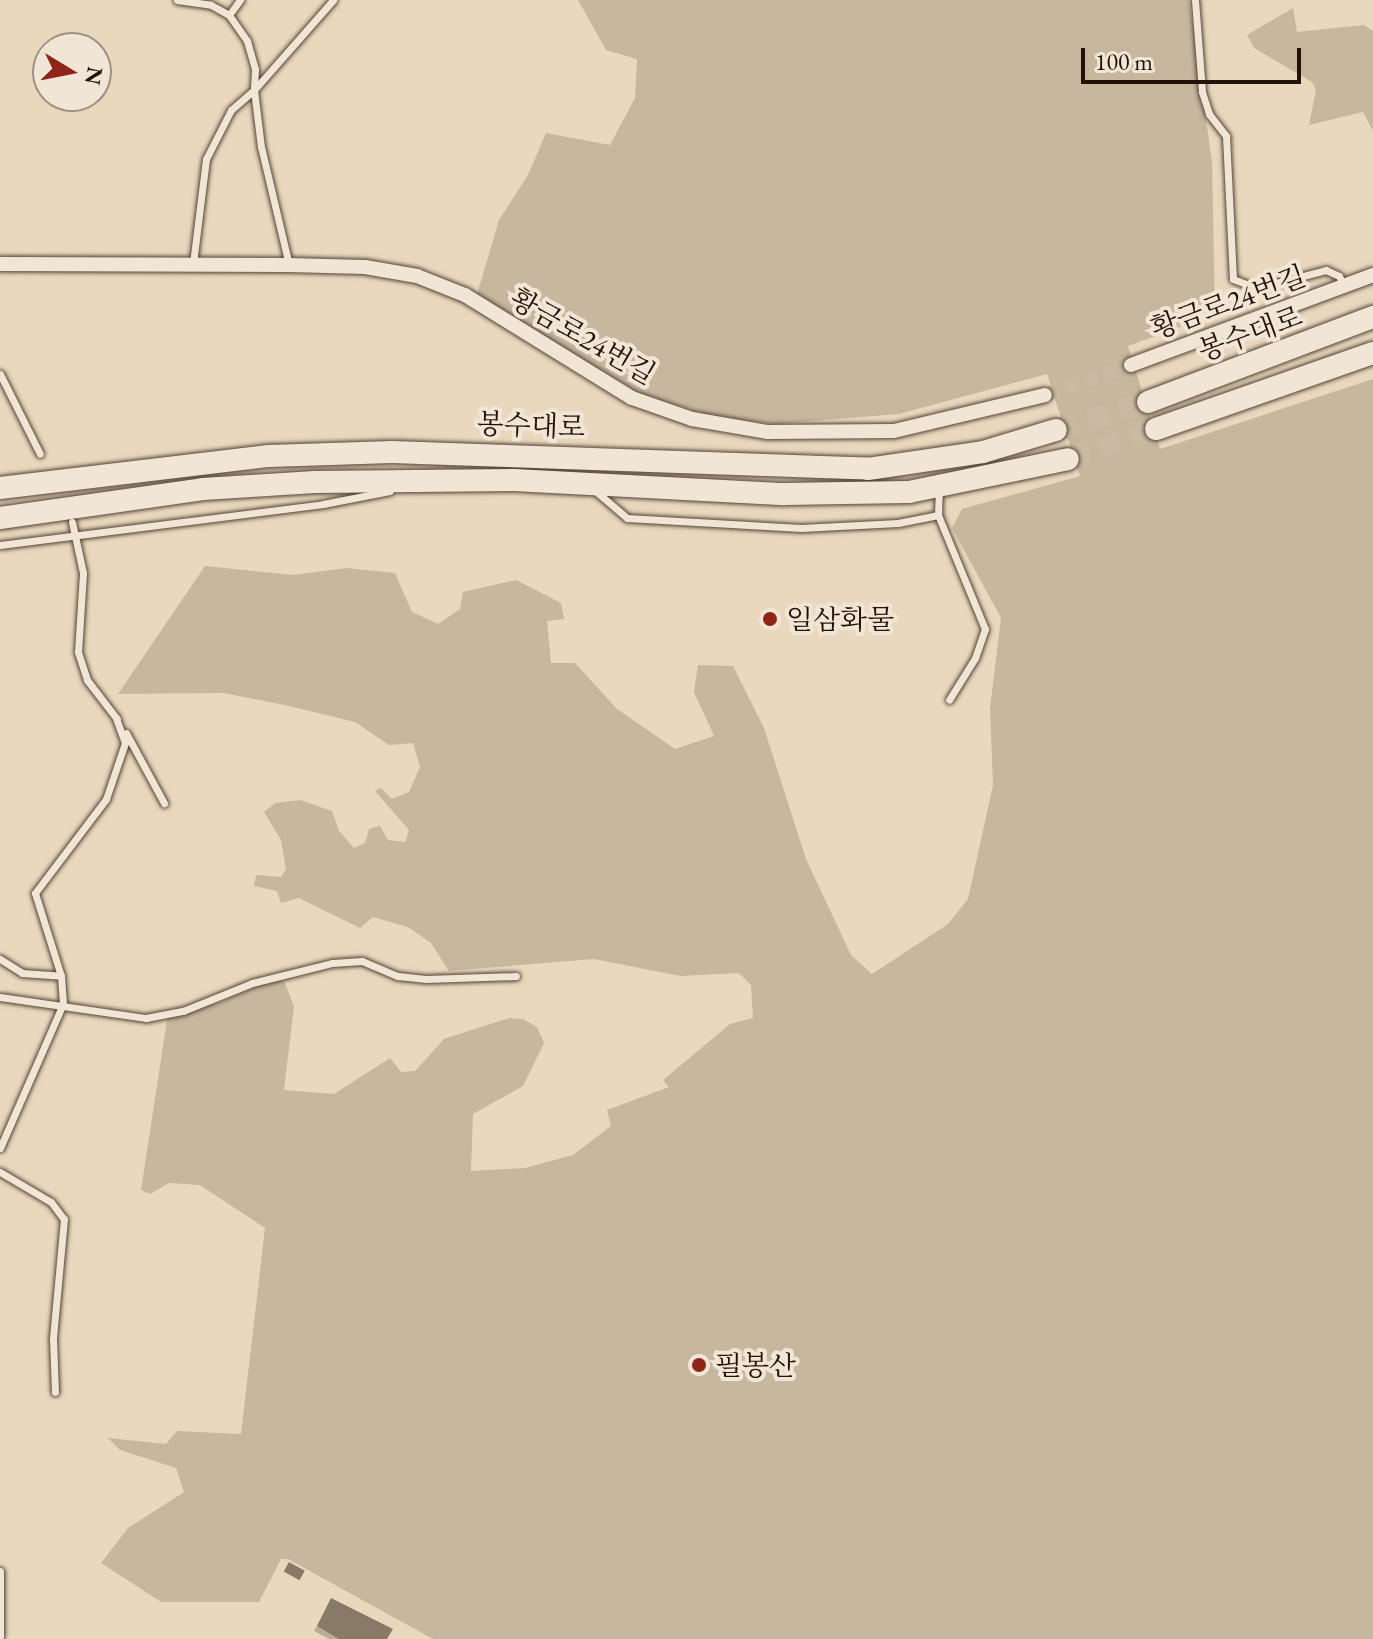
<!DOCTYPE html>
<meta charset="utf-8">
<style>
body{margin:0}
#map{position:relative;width:1373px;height:1639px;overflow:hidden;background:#e9d8be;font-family:"EB Garamond","Noto Serif KR",serif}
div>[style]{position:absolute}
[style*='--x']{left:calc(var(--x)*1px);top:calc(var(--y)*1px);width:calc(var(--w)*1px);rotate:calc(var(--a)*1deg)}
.green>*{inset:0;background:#c7b79f}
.shadow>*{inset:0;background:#0003}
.building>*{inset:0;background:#897967;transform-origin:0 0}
.minor-tunnel>*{height:14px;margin-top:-7px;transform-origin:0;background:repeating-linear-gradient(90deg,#cbbaa3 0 14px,transparent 0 21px)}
.secondary-tunnel>*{height:22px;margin-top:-11px;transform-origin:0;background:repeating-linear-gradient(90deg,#cbbaa3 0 22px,transparent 0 33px)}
.roads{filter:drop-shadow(0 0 2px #544436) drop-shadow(0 0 2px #544436)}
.service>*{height:7px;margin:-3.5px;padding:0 3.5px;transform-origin:3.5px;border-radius:3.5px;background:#f1e6d5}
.minor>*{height:14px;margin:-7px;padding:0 7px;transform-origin:7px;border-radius:7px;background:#f1e6d5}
.secondary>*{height:22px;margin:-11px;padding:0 11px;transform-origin:11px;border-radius:11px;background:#f1e6d5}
.dots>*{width:22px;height:22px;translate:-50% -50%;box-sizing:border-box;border:4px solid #f1e6d5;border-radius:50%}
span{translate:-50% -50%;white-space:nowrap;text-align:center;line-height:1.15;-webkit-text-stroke:8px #f1e6d5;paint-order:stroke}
.street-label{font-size:28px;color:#221309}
.poi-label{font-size:28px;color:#221309}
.left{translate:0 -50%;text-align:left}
.north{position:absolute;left:32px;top:32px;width:80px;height:80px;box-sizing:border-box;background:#f1e6d5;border:2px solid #9e9283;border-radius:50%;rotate:100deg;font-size:22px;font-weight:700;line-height:32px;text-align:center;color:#221309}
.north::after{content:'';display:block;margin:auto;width:28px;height:36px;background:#8f2418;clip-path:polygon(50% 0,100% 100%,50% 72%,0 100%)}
.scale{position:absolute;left:1081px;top:48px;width:220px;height:36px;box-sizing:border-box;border:4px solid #221309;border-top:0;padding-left:10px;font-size:24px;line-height:28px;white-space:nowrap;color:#221309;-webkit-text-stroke:6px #f1e6d5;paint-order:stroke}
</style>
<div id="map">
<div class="green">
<div style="clip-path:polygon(578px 0,1189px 0,1212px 162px,1215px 314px,1128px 346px,1160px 449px,1373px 379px,1373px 1639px,433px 1639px,288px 1559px,281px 1559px,259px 1602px,161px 1602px,101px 1563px,128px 1528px,184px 1492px,176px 1468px,120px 1450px,108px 1438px,166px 1444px,177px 1431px,241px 1434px,265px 1228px,200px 1185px,169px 1183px,150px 1194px,141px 1190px,167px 1020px,174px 1011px,217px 1004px,271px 980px,284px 981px,294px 1006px,284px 1090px,334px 1094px,390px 1058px,401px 1072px,415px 1071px,444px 1039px,509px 1018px,523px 1019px,537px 1027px,544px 1043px,523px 1086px,473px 1114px,471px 1171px,525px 1168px,573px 1155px,611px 1126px,607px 1110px,669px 1087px,663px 1080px,730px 1024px,753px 1018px,751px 985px,739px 973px,680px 976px,594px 959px,449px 971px,431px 943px,408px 927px,373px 917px,360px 928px,299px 898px,281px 903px,277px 891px,254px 886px,256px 875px,281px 877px,286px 869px,281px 840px,264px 812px,275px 803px,300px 800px,332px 811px,339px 831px,354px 848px,365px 843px,369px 829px,380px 826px,388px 840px,405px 842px,409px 830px,375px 791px,381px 788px,392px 799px,409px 792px,420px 767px,413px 743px,389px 745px,355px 722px,289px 706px,224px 693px,118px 694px,205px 566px,293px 575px,346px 568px,395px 573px,412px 612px,438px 624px,460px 609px,463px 592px,516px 580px,561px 603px,564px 619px,547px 621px,551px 663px,575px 663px,617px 709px,675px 749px,714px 736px,694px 692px,698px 665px,733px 666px,764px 728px,806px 859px,851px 955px,872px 974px,948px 924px,968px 899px,993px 785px,990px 708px,1001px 618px,952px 528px,962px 509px,1080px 476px,1047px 374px,899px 414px,774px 424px,708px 415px,640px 393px,476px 298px,499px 220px,528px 175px,546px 133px,610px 145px,635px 98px,637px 59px,606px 50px)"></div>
<div style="clip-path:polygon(1293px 8px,1297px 32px,1364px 25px,1373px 31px,1373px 131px,1363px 112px,1309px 125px,1316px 90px,1312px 82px,1254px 48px,1247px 35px)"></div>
</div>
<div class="shadow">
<div style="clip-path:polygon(331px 1600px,385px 1639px,329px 1639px,314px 1631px)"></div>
</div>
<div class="building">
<div style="left:289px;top:1562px;width:18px;height:11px;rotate:29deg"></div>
<div style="clip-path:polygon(331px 1598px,393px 1629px,387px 1639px,339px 1639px,317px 1626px)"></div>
</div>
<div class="minor-tunnel">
<div style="--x:1045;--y:395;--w:91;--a:-19.2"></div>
</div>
<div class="secondary-tunnel">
<div style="--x:1056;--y:430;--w:96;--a:-16.9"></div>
<div style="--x:1068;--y:459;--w:93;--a:-18.8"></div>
</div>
<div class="roads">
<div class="service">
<div style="--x:177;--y:0;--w:34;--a:8"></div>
<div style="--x:211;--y:5;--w:21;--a:29"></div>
<div style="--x:229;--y:15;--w:32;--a:55"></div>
<div style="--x:247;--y:41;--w:29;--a:74"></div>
<div style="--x:255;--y:69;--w:21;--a:93"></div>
<div style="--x:254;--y:90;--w:30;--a:139"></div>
<div style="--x:231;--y:110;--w:55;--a:117"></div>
<div style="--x:206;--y:159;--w:106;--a:97.1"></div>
<div style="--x:1195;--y:0;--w:92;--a:85.6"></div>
<div style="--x:1202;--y:92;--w:23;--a:72"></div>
<div style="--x:1209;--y:114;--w:28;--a:52"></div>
<div style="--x:1226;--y:136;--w:143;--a:87.2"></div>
<div style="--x:1233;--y:279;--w:26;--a:21"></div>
<div style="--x:1257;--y:288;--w:71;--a:-14.6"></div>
<div style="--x:1326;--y:270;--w:14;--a:25"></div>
<div style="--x:1339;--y:276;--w:11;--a:63"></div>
<div style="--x:229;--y:15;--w:19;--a:-54"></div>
<div style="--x:289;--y:265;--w:121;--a:-103.3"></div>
<div style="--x:261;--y:147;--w:57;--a:-97"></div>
<div style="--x:254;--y:90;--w:120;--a:-48.7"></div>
<div style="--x:0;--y:374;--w:89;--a:63.4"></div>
<div style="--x:592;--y:488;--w:46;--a:40.6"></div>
<div style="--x:627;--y:518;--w:174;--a:3.3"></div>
<div style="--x:801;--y:528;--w:97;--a:-3"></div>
<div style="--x:898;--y:523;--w:41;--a:-11.3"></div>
<div style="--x:938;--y:515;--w:27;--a:-88"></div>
<div style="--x:938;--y:515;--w:123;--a:67.6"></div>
<div style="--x:985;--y:629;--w:31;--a:109"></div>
<div style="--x:975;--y:658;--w:49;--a:121.8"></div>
<div style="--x:72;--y:522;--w:52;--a:77.8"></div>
<div style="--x:83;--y:573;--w:79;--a:93.6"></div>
<div style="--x:78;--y:652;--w:29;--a:72"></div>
<div style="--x:87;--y:680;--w:49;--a:52.4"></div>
<div style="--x:0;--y:545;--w:326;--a:-7.2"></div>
<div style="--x:323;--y:504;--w:68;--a:-11"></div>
<div style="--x:126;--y:733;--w:80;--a:61.5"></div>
<div style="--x:0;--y:959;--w:26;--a:32"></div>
<div style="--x:22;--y:973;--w:39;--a:4"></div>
<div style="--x:0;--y:997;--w:148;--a:8.2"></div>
<div style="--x:146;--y:1018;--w:38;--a:-11"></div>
<div style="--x:183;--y:1011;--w:74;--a:-22.1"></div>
<div style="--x:252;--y:983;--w:82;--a:-14"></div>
<div style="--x:332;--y:963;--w:30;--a:-4"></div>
<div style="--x:362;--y:961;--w:39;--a:23"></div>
<div style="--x:398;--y:976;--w:28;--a:6"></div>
<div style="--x:426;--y:979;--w:90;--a:-1.9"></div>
<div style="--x:0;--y:1148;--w:157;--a:-66.4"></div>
<div style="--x:63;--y:1004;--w:28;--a:-94"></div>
<div style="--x:61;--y:976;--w:87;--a:-107.4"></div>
<div style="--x:35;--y:893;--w:118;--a:-52.9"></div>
<div style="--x:106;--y:799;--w:59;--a:-71.3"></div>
<div style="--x:125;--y:743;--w:27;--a:-110"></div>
<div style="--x:0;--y:1172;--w:59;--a:30.5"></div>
<div style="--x:51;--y:1202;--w:21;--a:53"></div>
<div style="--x:64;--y:1219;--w:120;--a:95.3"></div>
<div style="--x:53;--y:1338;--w:54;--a:87.9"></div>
<div style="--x:0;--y:1571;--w:65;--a:90"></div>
</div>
<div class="minor">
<div style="--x:0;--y:264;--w:289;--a:0.2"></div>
<div style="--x:289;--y:265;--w:76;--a:1.5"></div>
<div style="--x:365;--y:267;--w:53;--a:9.8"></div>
<div style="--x:417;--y:276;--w:52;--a:21.6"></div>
<div style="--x:465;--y:295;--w:196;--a:31.7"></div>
<div style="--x:632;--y:398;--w:64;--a:19.3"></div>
<div style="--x:692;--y:419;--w:76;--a:9.8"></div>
<div style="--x:767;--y:432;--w:127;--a:-0.5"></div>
<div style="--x:894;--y:431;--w:155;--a:-13.4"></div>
<div style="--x:1131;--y:365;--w:258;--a:-20.4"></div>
</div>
<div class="secondary">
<div style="--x:1148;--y:402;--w:241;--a:-20.7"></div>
<div style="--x:1156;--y:429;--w:230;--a:-19.3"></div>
<div style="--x:0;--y:488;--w:271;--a:-6.8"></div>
<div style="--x:269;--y:456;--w:123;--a:-1.9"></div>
<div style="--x:392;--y:452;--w:476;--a:2"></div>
<div style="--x:868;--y:469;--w:116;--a:-8.4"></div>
<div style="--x:983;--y:452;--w:76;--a:-16.8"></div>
<div style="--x:0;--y:518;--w:205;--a:-8.1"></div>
<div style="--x:203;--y:489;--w:112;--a:-3.6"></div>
<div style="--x:315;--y:482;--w:199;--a:-0.6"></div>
<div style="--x:514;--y:480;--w:271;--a:3"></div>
<div style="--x:785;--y:494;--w:124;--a:-0.9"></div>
<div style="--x:909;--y:492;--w:162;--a:-11.7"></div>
</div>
</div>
<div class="dots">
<div style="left:770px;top:619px;background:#8f2418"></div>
<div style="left:699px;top:1365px;background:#8f2418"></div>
</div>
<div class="street-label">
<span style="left:1228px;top:302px;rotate:-20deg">황금로24번길</span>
<span style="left:1250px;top:333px;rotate:-20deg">봉수대로</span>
<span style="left:583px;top:336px;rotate:30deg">황금로24번길</span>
<span style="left:531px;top:425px;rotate:2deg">봉수대로</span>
</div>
<div class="poi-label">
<span class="left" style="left:786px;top:619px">일삼화물</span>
<span class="left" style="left:715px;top:1365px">필봉산</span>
</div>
<div class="north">N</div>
<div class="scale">100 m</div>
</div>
